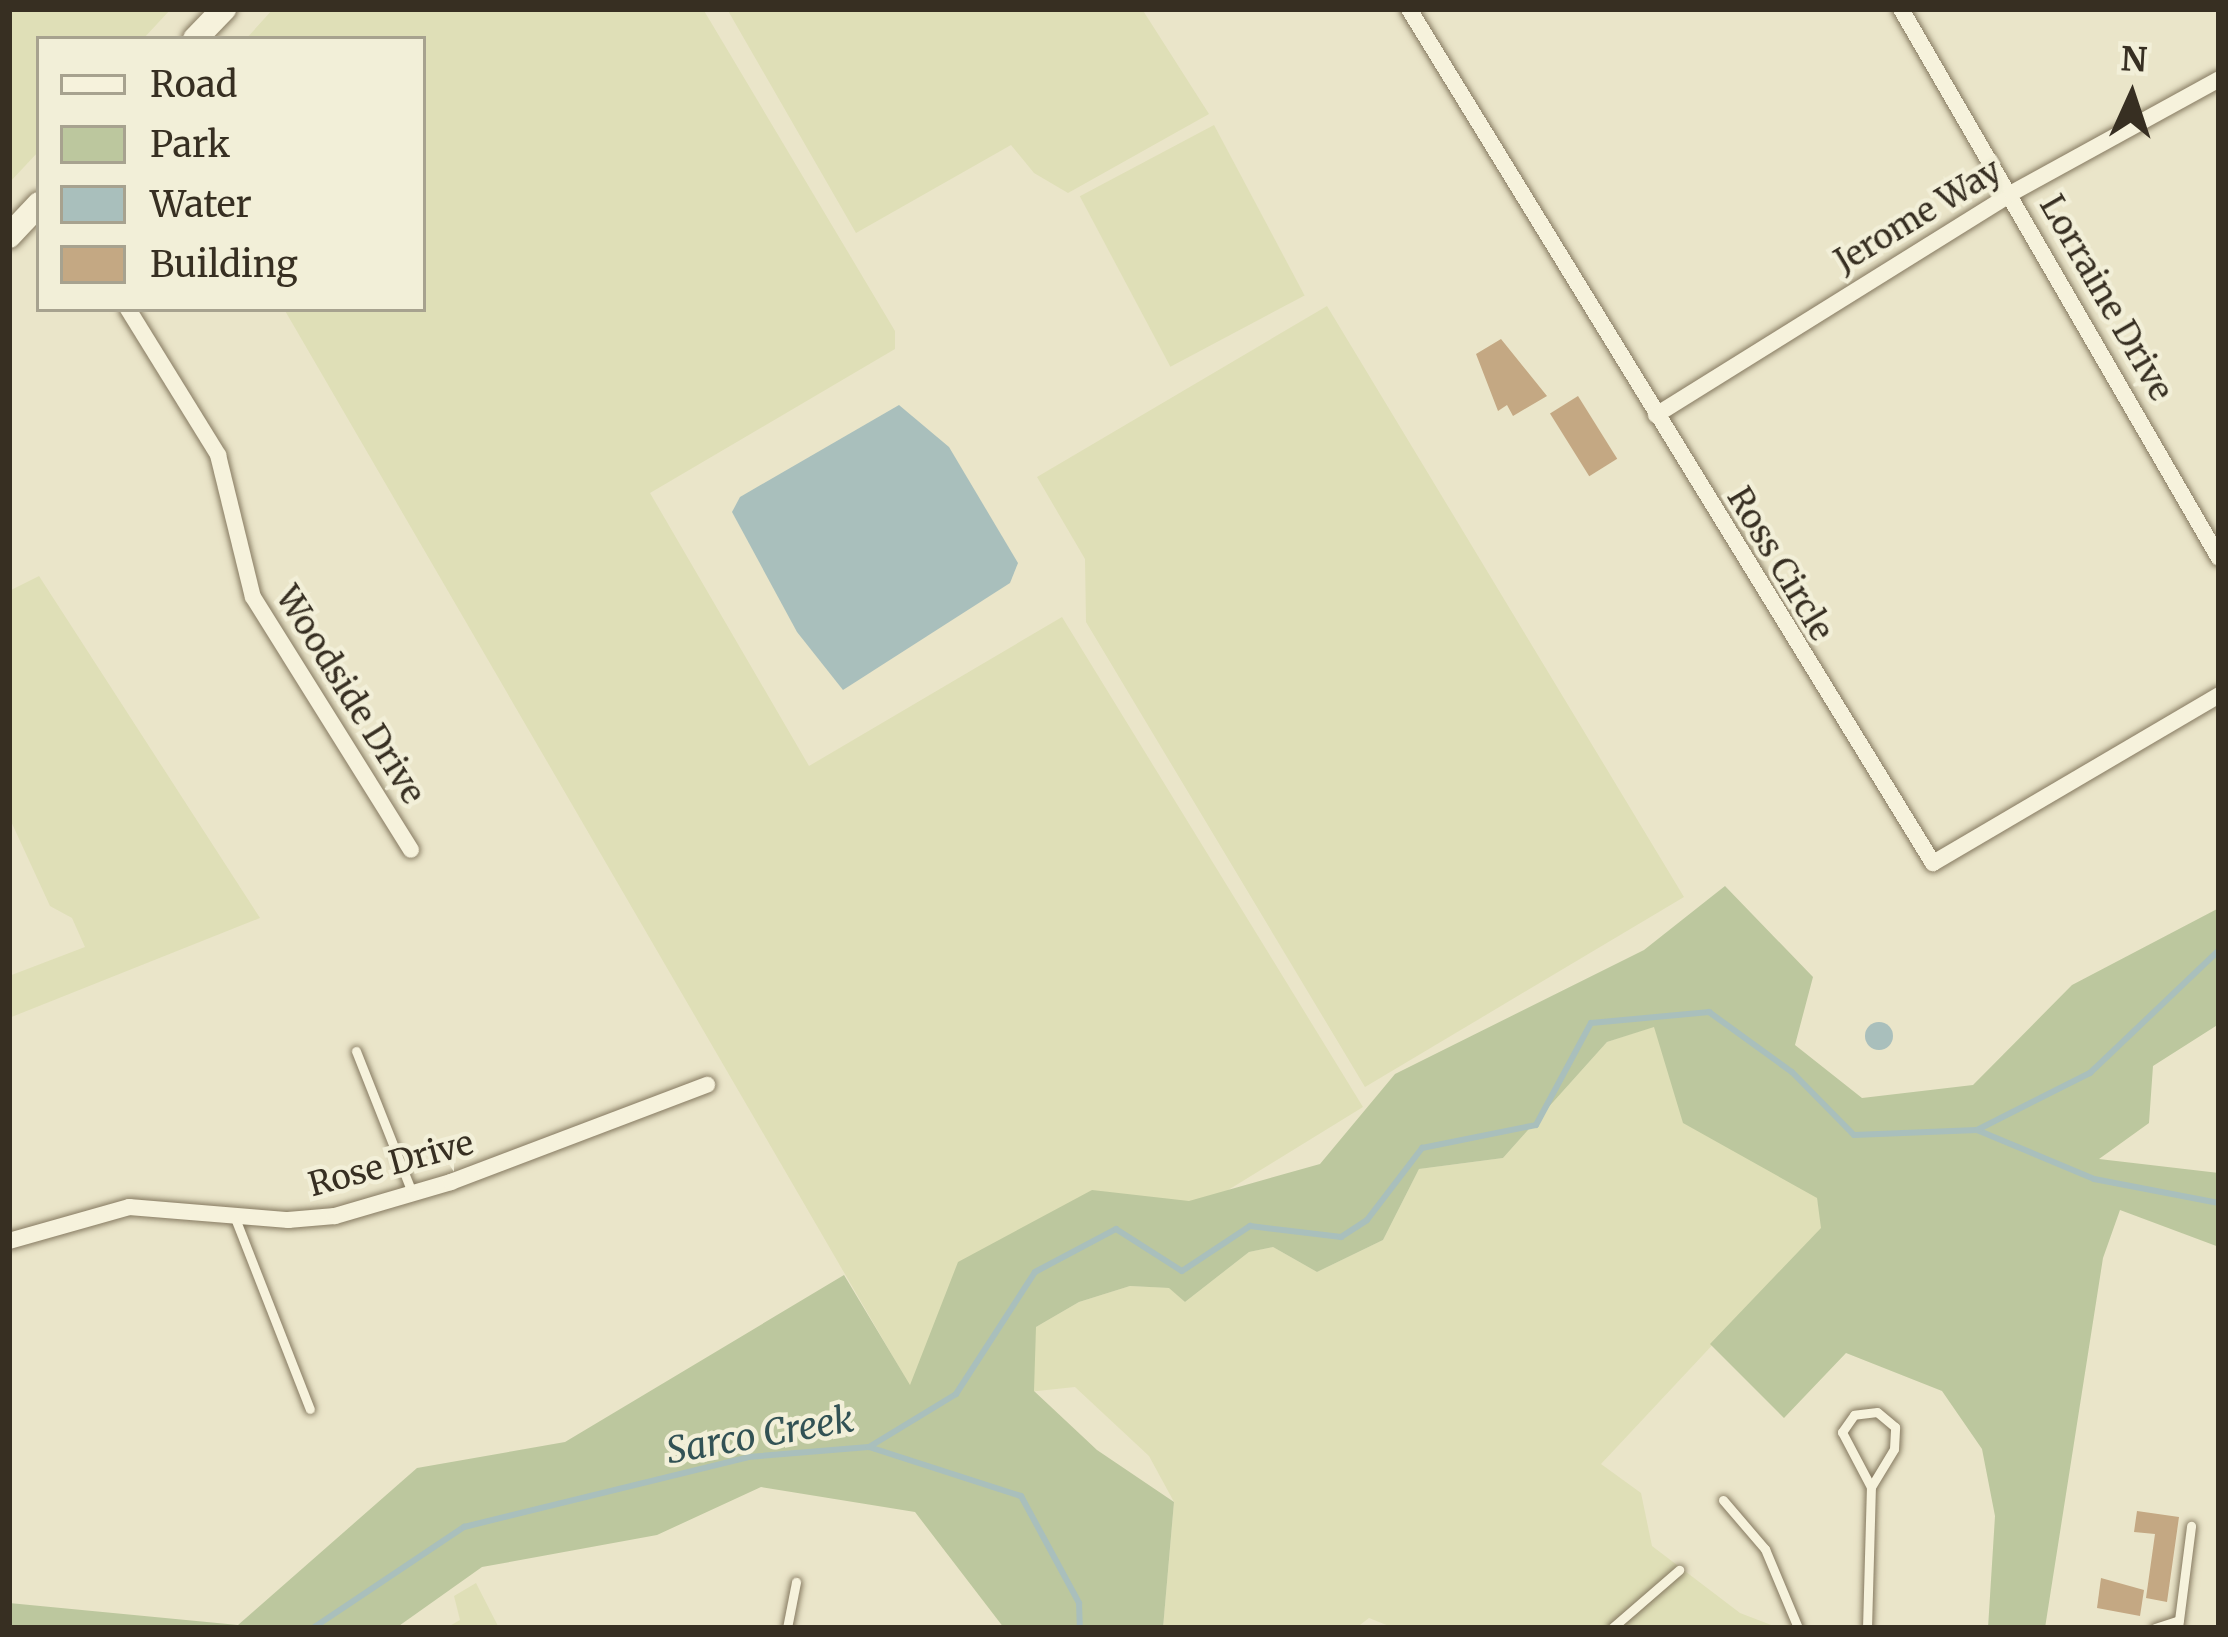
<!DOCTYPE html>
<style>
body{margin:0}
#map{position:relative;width:2228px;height:1637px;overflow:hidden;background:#eae5c9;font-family:Merriweather,serif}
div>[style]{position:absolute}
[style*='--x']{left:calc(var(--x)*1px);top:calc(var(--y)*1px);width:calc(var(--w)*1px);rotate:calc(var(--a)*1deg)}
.farmland>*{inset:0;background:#dfdfb7;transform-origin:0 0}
.green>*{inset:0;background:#bcc79e}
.water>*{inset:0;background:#a9bfbc}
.round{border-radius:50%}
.stream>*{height:6px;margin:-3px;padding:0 3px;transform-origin:3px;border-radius:3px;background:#a9bfbc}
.building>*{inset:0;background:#c4a883;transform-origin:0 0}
.roads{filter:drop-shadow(0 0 3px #857960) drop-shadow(0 0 3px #857960)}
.lane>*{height:9px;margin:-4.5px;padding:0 4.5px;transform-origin:4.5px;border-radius:4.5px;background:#f6f2dc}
.street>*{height:16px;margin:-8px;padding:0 8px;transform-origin:8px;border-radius:8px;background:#f6f2dc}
.secondary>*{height:24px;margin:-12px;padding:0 12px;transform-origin:12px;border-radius:12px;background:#f6f2dc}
span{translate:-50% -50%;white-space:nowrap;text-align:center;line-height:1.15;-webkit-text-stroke:9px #f2efd8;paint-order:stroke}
.street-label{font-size:33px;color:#372f22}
.water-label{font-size:36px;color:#325255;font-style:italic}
.frame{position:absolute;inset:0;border:12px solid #372f22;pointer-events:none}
.legend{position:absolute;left:36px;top:36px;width:390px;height:276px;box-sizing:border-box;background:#f2efd8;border:3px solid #a7a28f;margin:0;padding:15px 21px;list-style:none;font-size:36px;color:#372f22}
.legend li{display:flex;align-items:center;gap:24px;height:60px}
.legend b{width:60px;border:3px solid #a7a28f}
.north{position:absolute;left:2072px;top:36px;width:120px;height:120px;-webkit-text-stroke:9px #f2efd8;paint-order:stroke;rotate:3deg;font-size:33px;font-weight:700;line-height:48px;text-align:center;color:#372f22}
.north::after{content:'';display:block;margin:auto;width:42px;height:54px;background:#372f22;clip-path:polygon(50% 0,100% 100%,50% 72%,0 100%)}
</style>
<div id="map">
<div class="farmland">
<div style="clip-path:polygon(9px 9px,171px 9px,143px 39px,39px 39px,39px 151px,9px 183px)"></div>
<div style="clip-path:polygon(273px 9px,703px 9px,895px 331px,895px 349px,650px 493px,809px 766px,1062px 617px,1363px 1107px,910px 1386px,284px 309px,423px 309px,423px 39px,246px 39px)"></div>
<div style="clip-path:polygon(727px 9px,1142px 9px,1209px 114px,1068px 193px,1034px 173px,1011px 145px,856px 233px)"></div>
<div style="left:1214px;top:125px;width:193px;height:152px;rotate:62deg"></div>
<div style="clip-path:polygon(1327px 306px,1684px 897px,1365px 1087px,1086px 622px,1085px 559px,1037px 477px)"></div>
<div style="clip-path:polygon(39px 576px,260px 918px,9px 1018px,9px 976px,85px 947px,72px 918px,50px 906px,9px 817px,9px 591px)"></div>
<div style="clip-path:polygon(1655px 1026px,1817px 1198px,1822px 1228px,1601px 1464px,1641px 1493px,1652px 1546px,1740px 1613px,1779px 1628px,1394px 1628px,1369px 1618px,1356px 1628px,1163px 1628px,1174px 1502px,1149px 1456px,1075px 1387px,990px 1396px,1036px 1327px,1079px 1302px,1130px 1286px,1170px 1288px,1185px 1302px,1249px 1252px,1273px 1247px,1317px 1272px,1383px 1240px,1419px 1169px,1503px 1158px,1607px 1042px)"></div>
<div style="clip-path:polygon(476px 1583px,499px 1628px,446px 1628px,460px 1620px,454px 1596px)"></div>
</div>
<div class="green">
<div style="clip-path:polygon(1725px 886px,1813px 977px,1795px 1045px,1862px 1098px,1973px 1085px,2072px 985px,2219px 908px,2219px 1024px,2153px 1066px,2149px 1123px,2099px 1159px,2219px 1173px,2219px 1247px,2120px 1210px,2103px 1258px,2045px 1628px,1988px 1628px,1995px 1516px,1982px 1449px,1942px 1391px,1846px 1353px,1784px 1418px,1710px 1344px,1821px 1228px,1817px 1198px,1683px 1123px,1654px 1027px,1607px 1042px,1503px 1158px,1419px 1169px,1383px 1240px,1317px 1272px,1273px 1247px,1249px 1252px,1185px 1302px,1169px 1288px,1130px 1286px,1079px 1302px,1036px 1327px,1034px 1391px,1097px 1450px,1174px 1502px,1163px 1628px,1004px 1628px,915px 1512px,761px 1487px,657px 1535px,482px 1567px,396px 1628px,9px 1628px,9px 1603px,238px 1625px,417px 1468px,565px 1442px,844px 1275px,910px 1385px,958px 1262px,1092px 1190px,1189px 1201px,1320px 1164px,1395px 1074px,1644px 950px)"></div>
</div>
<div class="water">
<div style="clip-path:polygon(899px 405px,949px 447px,1018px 563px,1010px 583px,843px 690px,797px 632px,732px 512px,740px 497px)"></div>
<div class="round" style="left:1865px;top:1022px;width:28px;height:28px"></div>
</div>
<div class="stream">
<div style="--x:1977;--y:1130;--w:127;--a:22.7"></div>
<div style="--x:2094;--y:1179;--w:127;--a:10.9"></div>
<div style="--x:869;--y:1447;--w:160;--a:17.9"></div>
<div style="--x:1021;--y:1496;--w:122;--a:61.5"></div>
<div style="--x:1079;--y:1603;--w:25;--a:88"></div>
<div style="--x:313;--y:1628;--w:182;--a:-33.8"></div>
<div style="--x:464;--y:1527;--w:292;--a:-13.8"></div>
<div style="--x:748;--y:1457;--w:121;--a:-4.7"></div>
<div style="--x:869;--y:1447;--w:102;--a:-31.3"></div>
<div style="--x:956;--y:1394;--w:145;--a:-57.1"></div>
<div style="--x:1035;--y:1272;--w:92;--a:-28"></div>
<div style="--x:1116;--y:1229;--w:78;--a:32.5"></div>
<div style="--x:1182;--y:1271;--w:82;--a:-33.5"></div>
<div style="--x:1250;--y:1226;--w:92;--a:6.9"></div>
<div style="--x:1341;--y:1237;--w:31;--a:-33"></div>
<div style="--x:1367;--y:1220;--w:91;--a:-52.6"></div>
<div style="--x:1422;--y:1148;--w:116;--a:-11.4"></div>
<div style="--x:1536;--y:1125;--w:116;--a:-61.7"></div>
<div style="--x:1591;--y:1023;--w:119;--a:-5.3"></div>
<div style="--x:1709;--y:1012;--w:102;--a:35.9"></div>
<div style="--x:1792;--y:1072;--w:88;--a:45.5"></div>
<div style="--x:1854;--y:1135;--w:123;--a:-2.3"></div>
<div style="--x:1977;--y:1130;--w:127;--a:-26.8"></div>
<div style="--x:2090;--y:1073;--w:178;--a:-43.6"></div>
</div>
<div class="building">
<div style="clip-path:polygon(1501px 339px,1547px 396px,1513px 416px,1507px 405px,1498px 411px,1476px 354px)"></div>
<div style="left:1578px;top:396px;width:74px;height:33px;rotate:58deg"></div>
<div style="clip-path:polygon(2137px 1511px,2179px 1517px,2167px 1602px,2146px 1598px,2155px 1534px,2134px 1532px)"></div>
<div style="clip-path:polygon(2101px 1578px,2144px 1590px,2140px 1616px,2097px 1608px)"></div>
</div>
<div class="roads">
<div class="lane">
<div style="--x:356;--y:1051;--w:155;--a:68.4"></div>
<div style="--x:235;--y:1218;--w:205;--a:68.6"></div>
<div style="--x:1723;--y:1500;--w:65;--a:49.4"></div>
<div style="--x:1765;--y:1549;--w:86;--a:67.3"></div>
<div style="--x:787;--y:1628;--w:47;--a:-78.9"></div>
<div style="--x:1612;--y:1628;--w:89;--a:-40.9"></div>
<div style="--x:1867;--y:1628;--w:141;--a:-88.4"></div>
<div style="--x:1871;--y:1487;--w:44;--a:-58.8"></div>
<div style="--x:1894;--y:1449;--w:22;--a:-87"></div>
<div style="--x:1895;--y:1427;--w:23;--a:-140"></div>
<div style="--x:1877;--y:1412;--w:23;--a:173"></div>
<div style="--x:1854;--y:1415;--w:21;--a:125"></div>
<div style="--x:1842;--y:1432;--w:62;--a:62.2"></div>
<div style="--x:2155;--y:1628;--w:25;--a:-18"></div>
<div style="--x:2178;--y:1628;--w:103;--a:-82.7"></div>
</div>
<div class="street">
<div style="--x:1409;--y:9;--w:1002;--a:58.47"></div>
<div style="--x:1933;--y:863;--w:332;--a:-30.4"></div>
<div style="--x:1901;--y:9;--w:634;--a:59.92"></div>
<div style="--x:128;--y:309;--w:172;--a:58.3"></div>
<div style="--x:218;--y:455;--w:146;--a:76.2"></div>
<div style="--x:253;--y:597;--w:298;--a:58"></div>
<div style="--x:1656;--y:415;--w:420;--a:-31.9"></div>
<div style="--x:2012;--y:193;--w:236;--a:-28.8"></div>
<div style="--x:9;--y:1241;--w:125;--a:-15.8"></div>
<div style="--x:129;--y:1207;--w:160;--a:4.7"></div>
<div style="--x:288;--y:1220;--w:47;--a:-4.9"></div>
<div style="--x:335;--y:1216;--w:121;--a:-16.3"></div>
<div style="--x:451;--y:1182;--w:274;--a:-20.8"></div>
</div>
<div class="secondary">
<div style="--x:195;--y:39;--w:42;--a:-46"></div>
<div style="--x:9;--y:236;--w:44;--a:-46.8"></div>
</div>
</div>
<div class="street-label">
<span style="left:1918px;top:216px;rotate:-31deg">Jerome Way</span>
<span style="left:2106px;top:298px;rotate:60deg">Lorraine Drive</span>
<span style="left:1780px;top:564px;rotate:59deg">Ross Circle</span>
<span style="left:350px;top:695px;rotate:58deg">Woodside Drive</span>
<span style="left:391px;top:1164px;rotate:-15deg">Rose Drive</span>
</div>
<div class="water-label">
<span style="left:760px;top:1435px;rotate:-10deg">Sarco Creek</span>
</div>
<div class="frame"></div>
<ul class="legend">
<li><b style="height:15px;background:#f6f2dc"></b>Road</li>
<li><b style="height:33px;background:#bcc79e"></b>Park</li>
<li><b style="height:33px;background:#a9bfbc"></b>Water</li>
<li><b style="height:33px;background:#c4a883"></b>Building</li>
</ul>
<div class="north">N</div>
</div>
